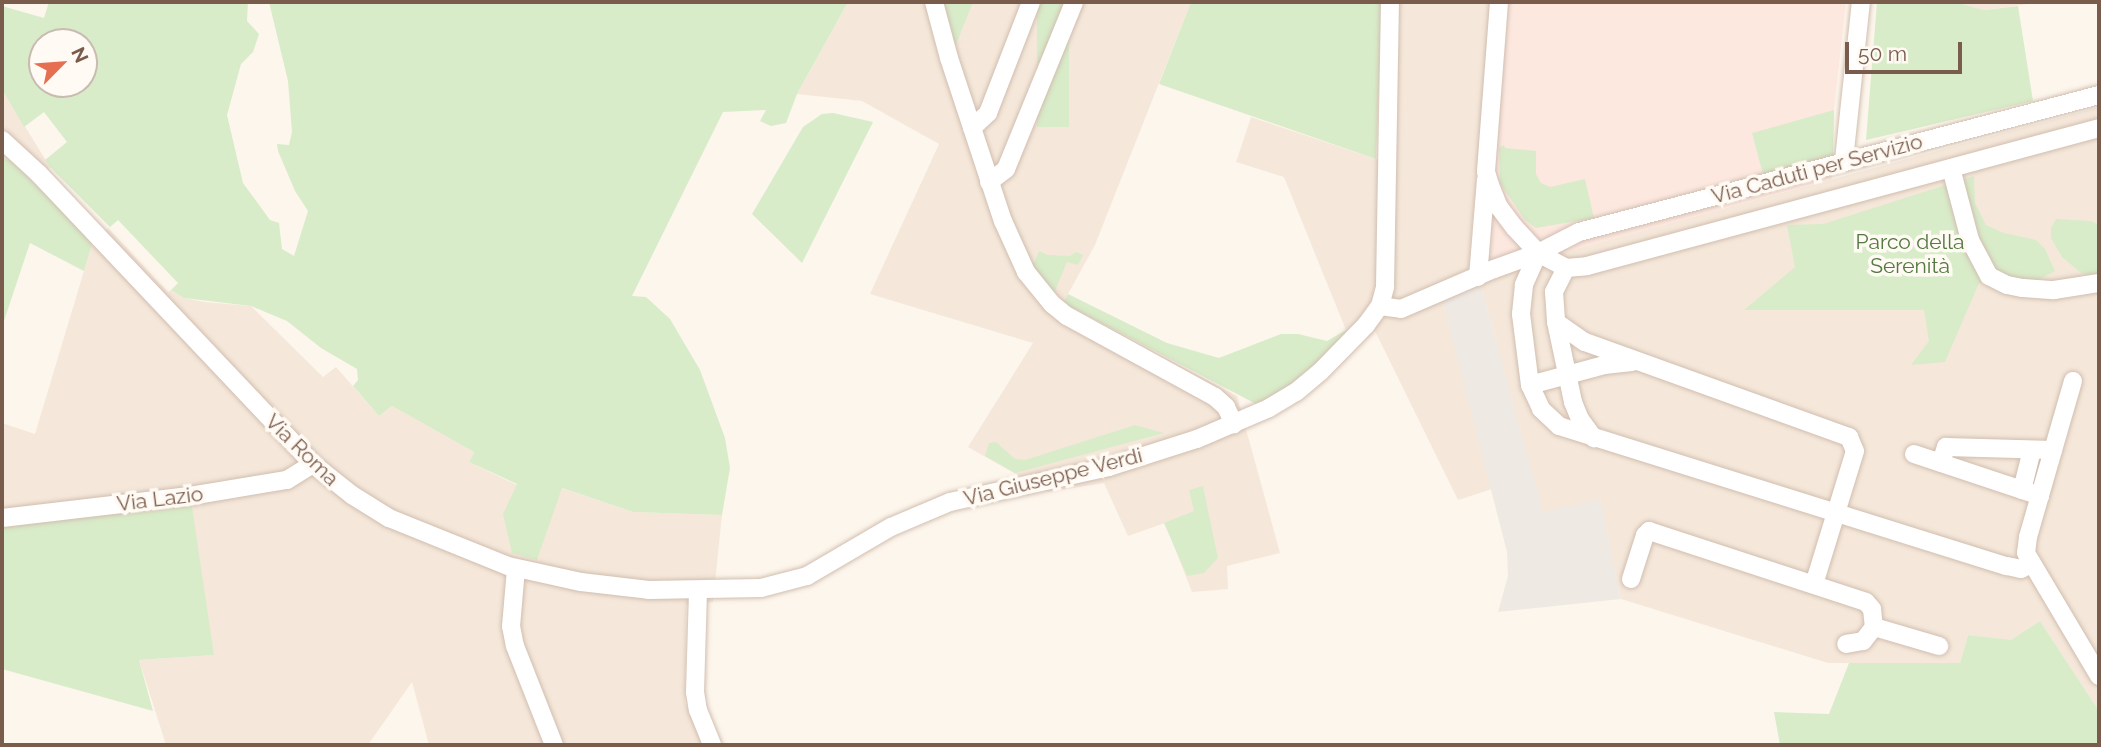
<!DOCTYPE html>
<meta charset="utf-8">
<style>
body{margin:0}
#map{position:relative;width:2101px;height:747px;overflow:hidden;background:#fdf6ec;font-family:Raleway,sans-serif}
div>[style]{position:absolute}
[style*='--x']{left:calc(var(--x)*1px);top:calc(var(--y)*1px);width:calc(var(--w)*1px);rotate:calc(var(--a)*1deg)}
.residential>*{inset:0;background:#f5e8da}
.commercial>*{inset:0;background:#fde8e0}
.industrial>*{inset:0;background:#efe9e4}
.green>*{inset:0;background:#d8ecc9;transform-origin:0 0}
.roads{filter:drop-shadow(0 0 2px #d1beb0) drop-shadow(0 0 2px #d1beb0)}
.minor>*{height:18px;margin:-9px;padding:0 9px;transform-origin:9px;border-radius:9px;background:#fff}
span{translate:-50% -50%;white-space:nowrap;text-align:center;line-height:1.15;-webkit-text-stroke:7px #fffaf3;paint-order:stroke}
.street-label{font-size:21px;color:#7a5c4d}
.park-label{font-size:21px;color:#537a41}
.frame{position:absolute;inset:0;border:4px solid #7a5c4d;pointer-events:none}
.north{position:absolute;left:28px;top:28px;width:70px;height:70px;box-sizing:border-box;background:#fffaf3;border:2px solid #cabbb1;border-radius:50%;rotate:65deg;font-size:19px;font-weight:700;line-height:28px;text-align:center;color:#7a5c4d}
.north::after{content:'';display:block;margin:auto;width:24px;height:32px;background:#e76f51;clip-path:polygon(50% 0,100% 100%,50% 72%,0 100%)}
.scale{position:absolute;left:1845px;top:42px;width:117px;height:32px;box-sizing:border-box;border:4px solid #7a5c4d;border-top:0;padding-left:9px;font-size:21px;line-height:24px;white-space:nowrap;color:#7a5c4d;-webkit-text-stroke:5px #fffaf3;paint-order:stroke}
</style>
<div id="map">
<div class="residential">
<div style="clip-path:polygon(848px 2px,1191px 2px,1095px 245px,1063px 303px,1237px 396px,1280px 553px,1227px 566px,1228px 589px,1192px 592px,1165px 523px,1128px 536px,1104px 483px,1048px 492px,968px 447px,1033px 343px,870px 294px,939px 144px,862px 101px,797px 94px)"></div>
<div style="clip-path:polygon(1383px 2px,1492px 2px,1467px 287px,1442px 299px,1492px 489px,1458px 500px,1375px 331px,1354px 350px,1284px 177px,1236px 162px,1251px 117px,1379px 160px)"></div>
<div style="clip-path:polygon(1955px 2px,2043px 2px,1984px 10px)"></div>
<div style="clip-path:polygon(2px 89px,50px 167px,38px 186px,13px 162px,2px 157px)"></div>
<div style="clip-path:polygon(2099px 107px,2099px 711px,2040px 621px,2011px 641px,1968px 635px,1960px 663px,1828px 663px,1621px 599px,1600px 500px,1543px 513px,1480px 283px,1575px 249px)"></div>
<div style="clip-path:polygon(108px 228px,168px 292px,171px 290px,184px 298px,205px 302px,251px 306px,323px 377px,336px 367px,379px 416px,392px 406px,474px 452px,469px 462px,517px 485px,537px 559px,561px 488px,633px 512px,722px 515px,713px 602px,686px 605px,685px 703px,706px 745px,429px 745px,412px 682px,368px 745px,166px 745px,139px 660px,213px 655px,2px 522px,2px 423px,35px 434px,93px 241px)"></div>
</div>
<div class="commercial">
<div style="clip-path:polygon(1493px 2px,1846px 2px,1834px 110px,1832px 179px,1575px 249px,1467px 287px)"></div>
</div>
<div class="industrial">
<div style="clip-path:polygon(1480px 283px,1543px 512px,1600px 499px,1621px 599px,1498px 612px,1508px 576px,1507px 552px,1442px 299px)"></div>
</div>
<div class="green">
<div style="clip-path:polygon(evenodd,49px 2px,248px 2px,247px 21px,259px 34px,253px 52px,241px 64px,227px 115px,243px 183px,270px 220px,279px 223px,282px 249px,294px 256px,308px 211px,295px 191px,278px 151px,277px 144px,289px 145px,292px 132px,288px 81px,269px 2px,848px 2px,797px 94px,786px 123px,771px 126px,760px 121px,766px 110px,723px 112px,632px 296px,646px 297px,670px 319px,700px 370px,725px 438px,730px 468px,722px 515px,633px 512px,562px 488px,537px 560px,512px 553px,503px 514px,517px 484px,469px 462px,474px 452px,392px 406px,379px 416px,353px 386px,358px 380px,357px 369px,321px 348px,287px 321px,251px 306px,184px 298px,171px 290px,178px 283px,118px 220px,110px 227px,50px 167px,45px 160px,67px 142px,44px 112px,24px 127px,2px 89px,2px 6px,44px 18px,49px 2px,42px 42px,84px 42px,84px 84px,42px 84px,42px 42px)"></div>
<div style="clip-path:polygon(942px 2px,973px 2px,953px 52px)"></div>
<div style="left:1037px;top:2px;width:32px;height:125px"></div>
<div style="clip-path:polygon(1191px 2px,1382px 2px,1376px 159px,1159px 84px)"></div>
<div style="clip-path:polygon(1877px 2px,1955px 2px,1984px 10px,2018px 6px,2033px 101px,1866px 140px)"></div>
<div style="clip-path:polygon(1834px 110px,1833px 159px,1764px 178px,1752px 133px)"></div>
<div style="clip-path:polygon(833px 113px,873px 122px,802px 263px,752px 214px,803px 127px,822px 114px)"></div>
<div style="clip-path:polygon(1504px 145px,1505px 148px,1536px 151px,1536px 174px,1541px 183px,1550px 187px,1585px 179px,1594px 218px,1536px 228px,1525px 220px,1500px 183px,1499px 148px)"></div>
<div style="clip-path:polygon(2px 157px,13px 162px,93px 241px,84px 271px,30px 243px,2px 327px)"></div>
<div style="clip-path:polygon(1974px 176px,1975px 203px,1986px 225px,2004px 233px,2036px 240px,2045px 249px,2055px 271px,2036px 281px,1996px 280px,1979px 283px,1945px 362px,1911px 365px,1929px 341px,1924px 310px,1744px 310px,1795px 267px,1787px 225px,1823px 224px)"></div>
<div style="clip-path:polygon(2056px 219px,2091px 221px,2099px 225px,2099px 273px,2092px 277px,2081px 273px,2062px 257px,2051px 238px,2051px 228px)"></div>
<div style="clip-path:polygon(1039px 251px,1048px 255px,1070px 256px,1076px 252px,1083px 255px,1078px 265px,1067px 262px,1053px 296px,1032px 267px)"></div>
<div style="clip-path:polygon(1068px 294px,1167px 343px,1219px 358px,1281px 334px,1298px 334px,1327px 341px,1346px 330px,1349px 339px,1288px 392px,1260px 406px,1063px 303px)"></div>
<div style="clip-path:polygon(1135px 425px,1164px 433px,1015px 473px,985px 456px,989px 443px,996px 442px,1015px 459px,1025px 460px)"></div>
<div style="clip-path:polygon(1203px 486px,1218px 558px,1204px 573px,1187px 576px,1164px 523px,1194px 511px,1189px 490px)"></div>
<div style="clip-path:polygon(191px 500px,214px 655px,139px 660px,153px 711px,2px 669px,2px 522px)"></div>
<div style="clip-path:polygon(2040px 621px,2099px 711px,2099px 745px,1780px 745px,1774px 712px,1829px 714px,1849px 663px,1960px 663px,1968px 635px,2011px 640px)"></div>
</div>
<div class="roads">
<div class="minor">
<div style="--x:934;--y:2;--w:58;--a:75"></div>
<div style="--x:949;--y:58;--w:172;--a:71.7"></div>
<div style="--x:1003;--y:221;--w:56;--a:65.7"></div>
<div style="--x:1026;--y:272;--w:41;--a:50.9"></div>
<div style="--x:1052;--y:304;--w:19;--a:39"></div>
<div style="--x:1067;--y:316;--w:169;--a:28.7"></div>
<div style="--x:1215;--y:397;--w:15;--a:42"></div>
<div style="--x:1226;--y:407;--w:19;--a:65"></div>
<div style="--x:1499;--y:2;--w:170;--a:94.4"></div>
<div style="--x:1486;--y:172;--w:14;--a:73"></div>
<div style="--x:1490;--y:185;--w:24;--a:68"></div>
<div style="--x:1499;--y:207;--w:25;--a:53"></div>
<div style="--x:1514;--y:227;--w:35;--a:47"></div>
<div style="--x:1538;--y:253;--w:32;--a:28"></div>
<div style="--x:1566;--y:268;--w:21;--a:-5"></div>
<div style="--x:1587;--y:266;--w:530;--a:-15.08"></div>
<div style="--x:972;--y:128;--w:22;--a:-43"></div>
<div style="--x:988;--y:113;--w:119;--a:-68.8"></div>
<div style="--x:2;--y:140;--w:50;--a:42.6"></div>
<div style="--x:39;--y:174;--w:399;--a:46.6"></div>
<div style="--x:313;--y:464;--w:50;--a:38.5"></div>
<div style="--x:352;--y:495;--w:44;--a:31.9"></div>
<div style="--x:389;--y:518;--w:128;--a:22"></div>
<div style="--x:508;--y:566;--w:75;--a:12.4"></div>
<div style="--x:581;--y:582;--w:68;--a:6.7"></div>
<div style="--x:649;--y:590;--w:112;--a:-1"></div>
<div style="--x:761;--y:588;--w:48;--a:-14.6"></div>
<div style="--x:807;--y:576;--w:97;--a:-30.3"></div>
<div style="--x:891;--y:527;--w:64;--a:-23"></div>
<div style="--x:950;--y:502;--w:163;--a:-12.4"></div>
<div style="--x:1109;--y:467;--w:92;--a:-17.7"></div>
<div style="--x:1197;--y:439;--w:78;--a:-23.3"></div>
<div style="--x:1269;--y:408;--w:31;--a:-31"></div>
<div style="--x:1296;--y:392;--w:31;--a:-40"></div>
<div style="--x:1320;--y:372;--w:66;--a:-45.6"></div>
<div style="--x:1366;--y:325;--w:24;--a:-54"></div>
<div style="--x:1380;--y:306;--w:20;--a:-75"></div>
<div style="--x:1385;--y:287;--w:285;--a:-89"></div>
<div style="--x:1844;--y:160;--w:159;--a:-83.9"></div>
<div style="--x:1951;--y:168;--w:74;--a:75.2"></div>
<div style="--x:1970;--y:240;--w:41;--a:62.2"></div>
<div style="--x:1989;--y:276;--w:20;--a:27"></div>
<div style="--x:2007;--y:285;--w:16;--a:11"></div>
<div style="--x:2023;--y:288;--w:31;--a:4"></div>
<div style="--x:2054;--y:290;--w:46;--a:-8.8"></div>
<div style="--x:989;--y:182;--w:21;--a:-37"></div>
<div style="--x:1006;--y:169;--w:180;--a:-67.8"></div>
<div style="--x:1538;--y:253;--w:35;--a:114"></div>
<div style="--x:1524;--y:285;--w:29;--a:96"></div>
<div style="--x:1521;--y:314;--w:72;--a:82.8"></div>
<div style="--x:1530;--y:385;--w:26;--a:65"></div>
<div style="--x:1541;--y:409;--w:25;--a:43"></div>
<div style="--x:1559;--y:426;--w:469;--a:17.4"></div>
<div style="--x:2007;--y:566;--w:14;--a:12"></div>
<div style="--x:2021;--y:569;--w:11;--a:-27"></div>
<div style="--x:1566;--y:268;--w:27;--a:117"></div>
<div style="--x:1554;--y:292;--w:30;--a:86"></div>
<div style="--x:1556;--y:322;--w:82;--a:78"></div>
<div style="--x:1573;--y:402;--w:18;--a:68"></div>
<div style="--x:1580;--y:419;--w:24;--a:54"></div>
<div style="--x:1478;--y:277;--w:98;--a:-85.3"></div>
<div style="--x:1380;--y:306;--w:21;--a:8"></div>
<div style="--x:1401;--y:309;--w:101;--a:-23.3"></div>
<div style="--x:1494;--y:269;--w:47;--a:-20"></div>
<div style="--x:1538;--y:253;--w:46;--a:-27.1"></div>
<div style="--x:1579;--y:232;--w:538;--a:-14.76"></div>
<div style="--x:1556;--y:322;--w:35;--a:35"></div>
<div style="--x:1585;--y:342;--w:281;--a:19.8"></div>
<div style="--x:1849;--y:437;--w:15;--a:67"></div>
<div style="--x:1855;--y:451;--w:139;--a:107.1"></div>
<div style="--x:2073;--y:381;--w:162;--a:106.1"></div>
<div style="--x:2028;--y:537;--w:16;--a:97"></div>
<div style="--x:2026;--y:553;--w:143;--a:59.3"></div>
<div style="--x:1530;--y:385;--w:77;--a:-15.1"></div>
<div style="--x:1604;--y:365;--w:28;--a:-6"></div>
<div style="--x:1914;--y:454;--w:133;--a:18.4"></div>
<div style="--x:1941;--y:463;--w:17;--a:-73"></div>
<div style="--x:1946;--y:447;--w:107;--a:1.6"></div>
<div style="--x:2022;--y:490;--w:41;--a:-76"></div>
<div style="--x:2;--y:518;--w:189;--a:-6.7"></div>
<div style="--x:190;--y:496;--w:98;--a:-9.4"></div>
<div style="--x:287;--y:480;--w:31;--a:-32"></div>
<div style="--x:516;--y:569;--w:57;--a:95"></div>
<div style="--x:511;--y:626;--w:20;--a:79"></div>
<div style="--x:515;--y:646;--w:106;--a:68.5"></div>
<div style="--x:1631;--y:579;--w:46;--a:-72.3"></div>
<div style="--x:1645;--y:535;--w:6;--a:-45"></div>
<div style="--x:1649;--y:531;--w:228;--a:18.1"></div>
<div style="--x:1866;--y:602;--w:9;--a:49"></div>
<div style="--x:1872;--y:609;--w:18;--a:84"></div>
<div style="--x:1874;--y:627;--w:18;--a:128"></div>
<div style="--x:1863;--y:641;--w:17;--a:170"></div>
<div style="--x:698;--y:591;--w:101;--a:91.7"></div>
<div style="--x:695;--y:692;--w:18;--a:81"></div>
<div style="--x:698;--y:710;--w:38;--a:68"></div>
<div style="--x:1874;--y:627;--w:68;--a:16.3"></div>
</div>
</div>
<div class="street-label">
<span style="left:1817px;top:169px;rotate:-15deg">Via Caduti per Servizio</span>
<span style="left:302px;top:450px;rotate:44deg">Via Roma</span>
<span style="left:1053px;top:477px;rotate:-14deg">Via Giuseppe Verdi</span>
<span style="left:160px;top:499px;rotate:-7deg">Via Lazio</span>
</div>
<div class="park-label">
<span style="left:1910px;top:254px">Parco della<br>Serenità</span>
</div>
<div class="frame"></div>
<div class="north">N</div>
<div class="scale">50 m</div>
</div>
